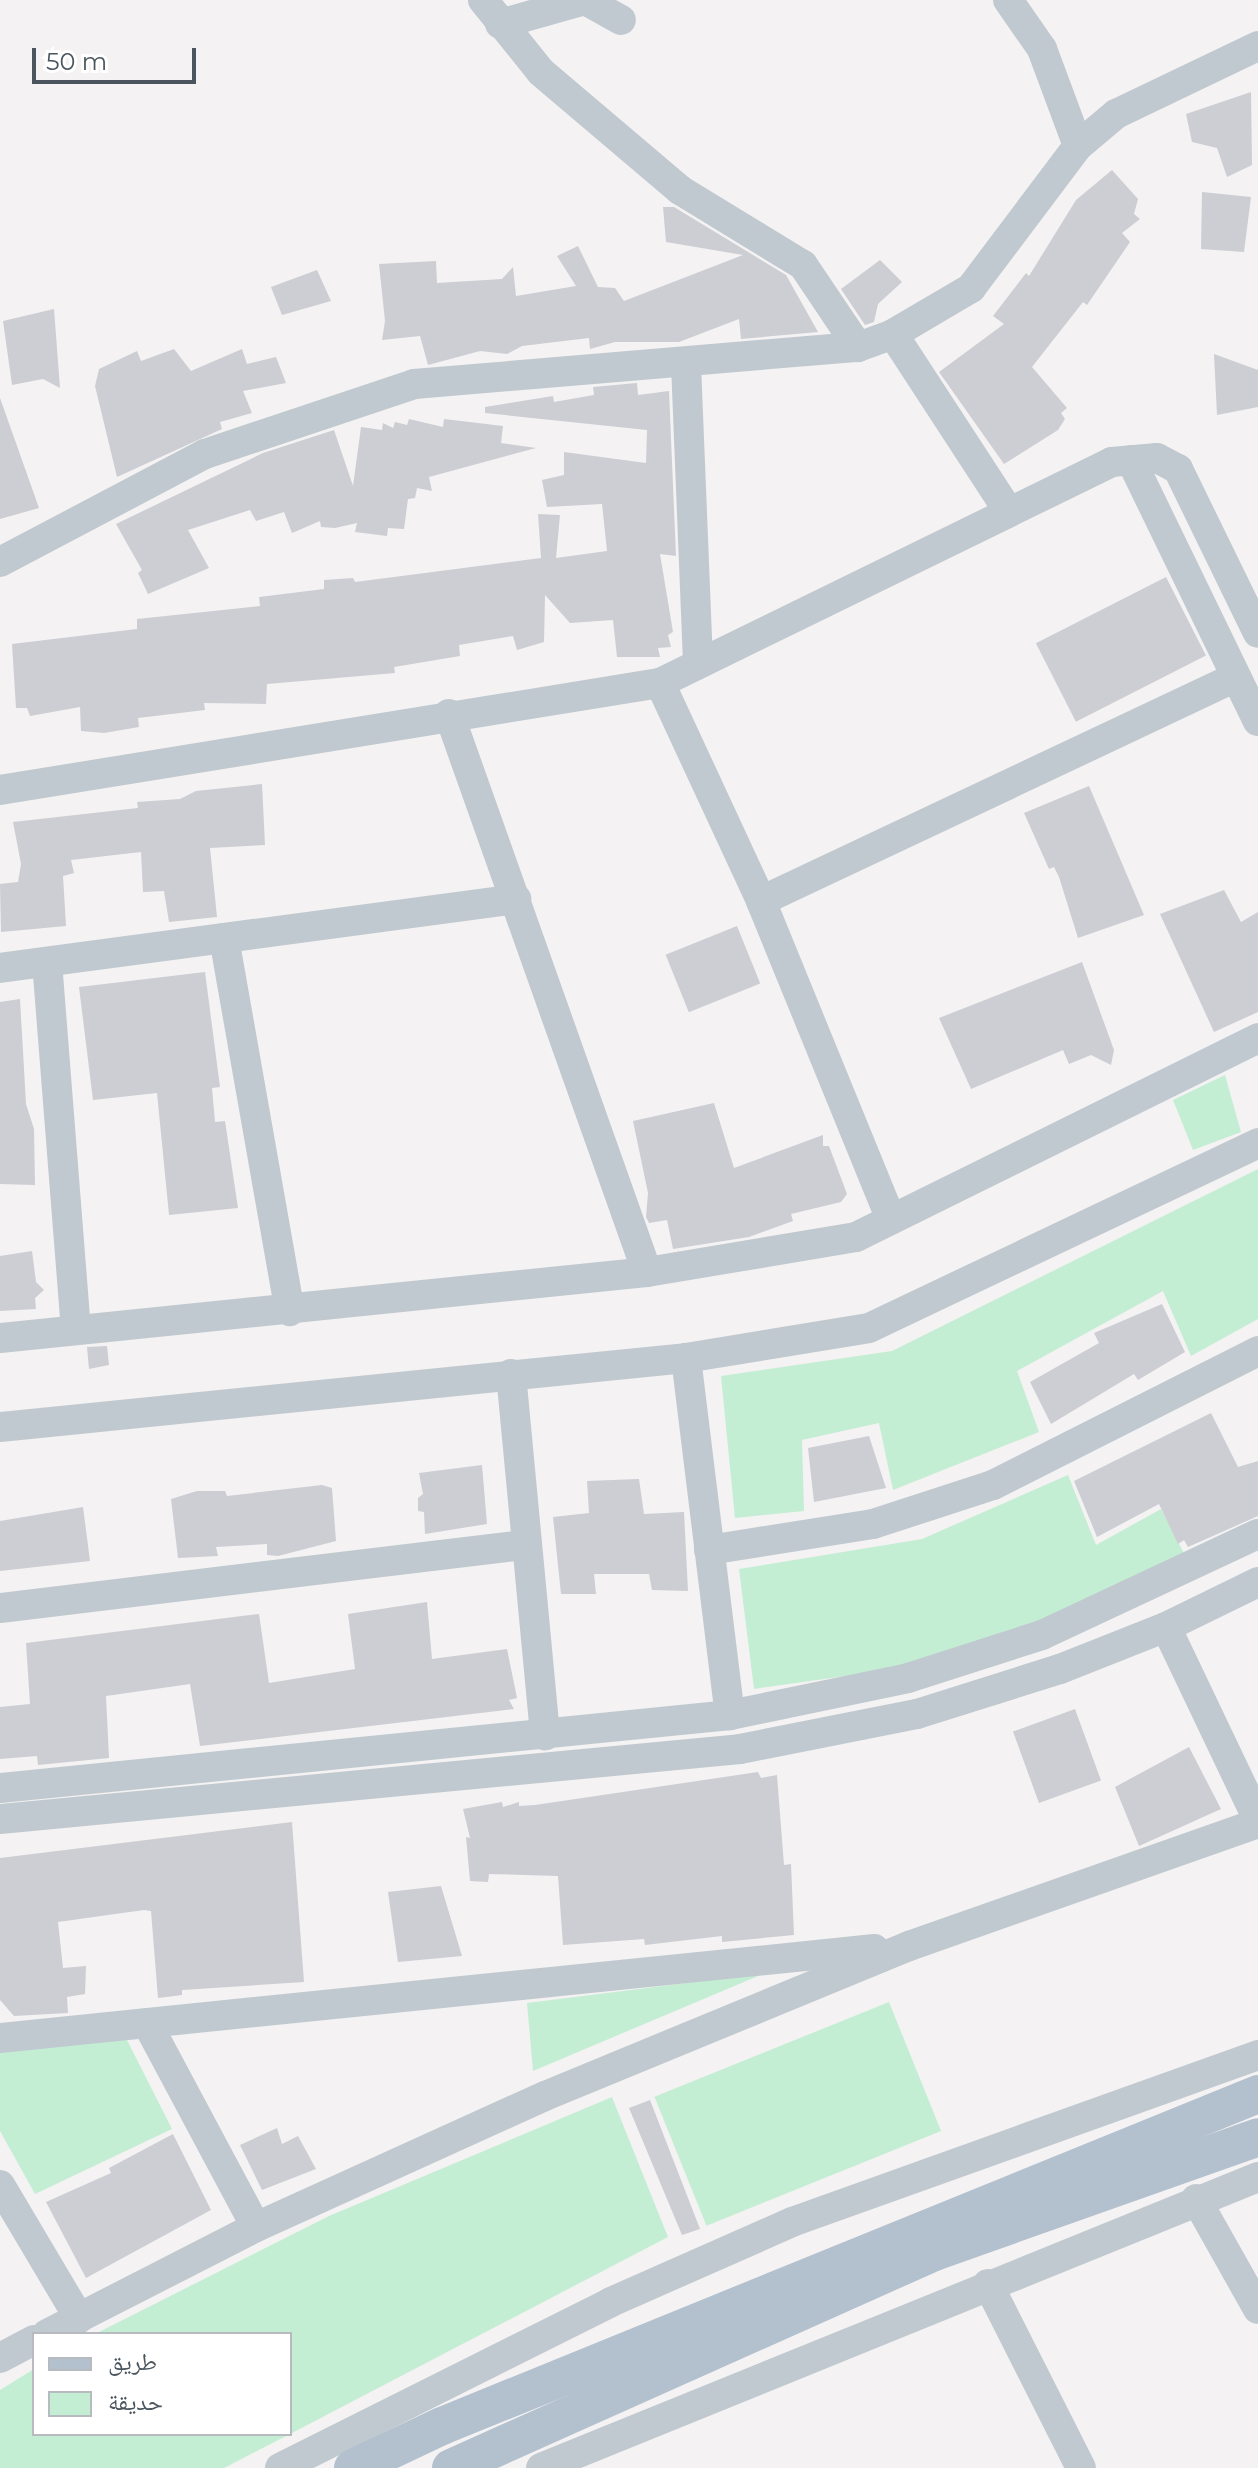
<!DOCTYPE html>
<meta charset="utf-8">
<style>
body{margin:0}
#map{position:relative;width:1258px;height:2468px;overflow:hidden;background:#f4f2f2;font-family:Montserrat,"Noto Naskh Arabic",sans-serif}
div>[style]{position:absolute}
[style*='--x']{left:calc(var(--x)*1px);top:calc(var(--y)*1px);width:calc(var(--w)*1px);rotate:calc(var(--a)*1deg)}
.green>*{inset:0;background:#c4eed4;transform-origin:0 0}
.building>*{inset:0;background:#ccced4;transform-origin:0 0}
.minor>*{height:30px;margin:-15px;padding:0 15px;transform-origin:15px;border-radius:15px;background:#c0c9cf}
.major>*{height:38px;margin:-19px;padding:0 19px;transform-origin:19px;border-radius:19px;background:#b3c1ce}
span{translate:-50% -50%;white-space:nowrap;text-align:center;line-height:1.15;-webkit-text-stroke:8px #fff;paint-order:stroke}
.legend{position:absolute;left:32px;top:2332px;width:260px;height:104px;box-sizing:border-box;background:#fff;border:2px solid #b7bbbf;margin:0;padding:10px 14px;list-style:none;font-size:24px;color:#4a555e}
.legend li{display:flex;align-items:center;gap:16px;height:40px}
.legend b{width:40px;border:2px solid #b7bbbf}
.scale{position:absolute;left:32px;top:48px;width:164px;height:36px;box-sizing:border-box;border:4px solid #4a555e;border-top:0;padding-left:10px;font-size:24px;line-height:28px;white-space:nowrap;color:#4a555e;-webkit-text-stroke:6px #fff;paint-order:stroke}
</style>
<div id="map">
<div class="green">
<div style="clip-path:polygon(1225px 1075px,1241px 1132px,1193px 1150px,1173px 1100px)"></div>
<div style="clip-path:polygon(1258px 1169px,1258px 1319px,1191px 1356px,1163px 1291px,1017px 1371px,1039px 1432px,893px 1490px,879px 1423px,802px 1440px,804px 1511px,735px 1518px,721px 1376px,892px 1351px)"></div>
<div style="clip-path:polygon(1068px 1475px,1096px 1545px,1161px 1509px,1187px 1559px,991px 1642px,874px 1672px,754px 1689px,739px 1569px,922px 1539px)"></div>
<div style="clip-path:polygon(765px 1973px,533px 2071px,527px 2003px)"></div>
<div style="left:889px;top:2002px;width:139px;height:253px;rotate:68deg"></div>
<div style="clip-path:polygon(126px 2038px,172px 2129px,35px 2194px,0 2131px,0 2053px)"></div>
<div style="clip-path:polygon(612px 2097px,668px 2237px,290px 2434px,290px 2334px,95px 2334px,329px 2216px)"></div>
<div style="clip-path:polygon(34px 2369px,34px 2434px,290px 2434px,224px 2468px,0 2468px,0 2390px)"></div>
</div>
<div class="building">
<div style="clip-path:polygon(1251px 92px,1252px 165px,1227px 177px,1217px 148px,1192px 142px,1186px 114px)"></div>
<div style="clip-path:polygon(1112px 170px,1138px 199px,1134px 214px,1140px 219px,1122px 233px,1130px 242px,1087px 305px,1083px 302px,1032px 367px,1067px 408px,1061px 413px,1065px 419px,1058px 430px,1004px 464px,939px 372px,1004px 324px,993px 316px,1026px 273px,1029px 276px,1076px 200px)"></div>
<div style="clip-path:polygon(1202px 192px,1251px 197px,1244px 252px,1201px 249px)"></div>
<div style="clip-path:polygon(663px 207px,674px 207px,786px 275px,818px 332px,741px 339px,739px 319px,679px 342px,615px 342px,590px 349px,589px 338px,522px 346px,507px 354px,480px 351px,428px 365px,420px 336px,382px 340px,385px 321px,379px 264px,436px 261px,437px 283px,502px 279px,513px 267px,516px 296px,576px 286px,557px 256px,578px 246px,598px 287px,615px 288px,624px 301px,743px 255px,666px 242px)"></div>
<div style="clip-path:polygon(880px 260px,902px 282px,878px 304px,874px 322px,865px 325px,841px 289px)"></div>
<div style="clip-path:polygon(317px 270px,331px 301px,282px 315px,271px 287px)"></div>
<div style="clip-path:polygon(54px 309px,60px 388px,43px 379px,12px 385px,3px 321px)"></div>
<div style="clip-path:polygon(174px 349px,191px 371px,242px 349px,247px 364px,276px 357px,286px 383px,243px 391px,252px 413px,220px 422px,222px 429px,117px 477px,95px 386px,99px 369px,137px 351px,141px 361px)"></div>
<div style="clip-path:polygon(1214px 354px,1258px 370px,1258px 407px,1217px 415px)"></div>
<div style="clip-path:polygon(637px 383px,638px 395px,669px 391px,676px 556px,660px 554px,673px 632px,668px 635px,671px 647px,658px 648px,660px 657px,617px 657px,613px 620px,570px 623px,545px 595px,544px 642px,517px 650px,513px 636px,459px 645px,460px 656px,394px 667px,395px 673px,267px 684px,266px 704px,204px 703px,205px 710px,138px 718px,139px 727px,104px 733px,81px 731px,80px 707px,30px 716px,27px 708px,16px 708px,12px 644px,137px 629px,137px 619px,260px 606px,259px 597px,324px 589px,324px 580px,353px 578px,355px 582px,541px 558px,538px 514px,560px 515px,556px 558px,607px 551px,602px 504px,547px 507px,542px 480px,564px 475px,564px 452px,646px 463px,647px 430px,485px 413px,485px 407px,553px 396px,554px 402px,594px 395px,593px 387px)"></div>
<div style="clip-path:polygon(0 398px,39px 508px,0 519px)"></div>
<div style="clip-path:polygon(409px 419px,443px 427px,444px 419px,503px 426px,501px 443px,536px 448px,429px 477px,432px 491px,417px 488px,415px 498px,408px 499px,404px 529px,388px 528px,387px 536px,355px 532px,357px 523px,335px 528px,321px 527px,320px 521px,292px 533px,284px 512px,256px 521px,250px 510px,188px 530px,209px 568px,148px 594px,138px 573px,142px 570px,116px 524px,263px 453px,334px 430px,353px 486px,361px 427px,382px 430px,383px 423px,393px 428px,395px 422px,407px 425px)"></div>
<div style="left:1166px;top:577px;width:88px;height:146px;rotate:63deg"></div>
<div style="clip-path:polygon(262px 784px,265px 845px,210px 848px,217px 917px,169px 922px,164px 891px,143px 892px,141px 852px,71px 860px,74px 873px,63px 876px,66px 926px,1px 932px,0 884px,18px 882px,21px 864px,13px 822px,138px 808px,137px 802px,180px 799px,196px 791px)"></div>
<div style="clip-path:polygon(1089px 786px,1144px 915px,1078px 938px,1059px 877px,1054px 867px,1049px 869px,1024px 813px)"></div>
<div style="clip-path:polygon(1224px 890px,1241px 922px,1258px 912px,1258px 1012px,1214px 1032px,1160px 914px)"></div>
<div style="left:737px;top:926px;width:62px;height:77px;rotate:68deg"></div>
<div style="clip-path:polygon(1082px 962px,1114px 1050px,1111px 1065px,1091px 1055px,1069px 1064px,1063px 1050px,971px 1089px,939px 1018px)"></div>
<div style="clip-path:polygon(205px 972px,220px 1087px,212px 1088px,215px 1122px,225px 1121px,238px 1208px,169px 1215px,157px 1093px,93px 1100px,79px 987px)"></div>
<div style="clip-path:polygon(20px 999px,26px 1104px,34px 1129px,35px 1185px,0 1184px,0 1002px)"></div>
<div style="clip-path:polygon(714px 1103px,734px 1168px,823px 1135px,823px 1146px,829px 1146px,847px 1194px,841px 1202px,791px 1214px,793px 1221px,749px 1237px,673px 1249px,667px 1220px,649px 1223px,646px 1217px,648px 1193px,633px 1121px)"></div>
<div style="clip-path:polygon(32px 1251px,36px 1282px,44px 1290px,35px 1298px,36px 1309px,0 1311px,0 1256px)"></div>
<div style="clip-path:polygon(1162px 1304px,1185px 1352px,1138px 1380px,1134px 1374px,1051px 1424px,1030px 1382px,1099px 1343px,1094px 1333px)"></div>
<div style="clip-path:polygon(107px 1346px,109px 1365px,89px 1369px,87px 1347px)"></div>
<div style="clip-path:polygon(1211px 1413px,1238px 1467px,1258px 1461px,1258px 1516px,1188px 1547px,1184px 1540px,1178px 1544px,1159px 1504px,1097px 1537px,1074px 1481px)"></div>
<div style="clip-path:polygon(869px 1436px,886px 1488px,814px 1502px,808px 1448px)"></div>
<div style="clip-path:polygon(482px 1465px,487px 1524px,425px 1534px,424px 1512px,418px 1511px,418px 1498px,423px 1494px,419px 1473px)"></div>
<div style="clip-path:polygon(639px 1479px,644px 1514px,684px 1512px,688px 1591px,652px 1590px,649px 1574px,594px 1574px,596px 1594px,561px 1594px,553px 1517px,589px 1513px,587px 1481px)"></div>
<div style="clip-path:polygon(322px 1485px,332px 1488px,336px 1541px,278px 1556px,267px 1555px,267px 1544px,216px 1547px,218px 1556px,178px 1558px,171px 1499px,197px 1491px,225px 1491px,227px 1496px)"></div>
<div style="clip-path:polygon(83px 1507px,90px 1561px,0 1571px,0 1521px)"></div>
<div style="clip-path:polygon(427px 1602px,432px 1659px,507px 1649px,517px 1698px,509px 1700px,514px 1709px,200px 1746px,190px 1684px,106px 1696px,109px 1758px,38px 1765px,37px 1756px,0 1759px,0 1707px,30px 1704px,26px 1643px,259px 1614px,269px 1683px,355px 1669px,348px 1614px)"></div>
<div style="left:1075px;top:1709px;width:76px;height:66px;rotate:70deg"></div>
<div style="clip-path:polygon(1189px 1747px,1221px 1809px,1139px 1846px,1115px 1787px)"></div>
<div style="clip-path:polygon(758px 1772px,761px 1778px,777px 1775px,784px 1865px,791px 1864px,794px 1935px,722px 1942px,722px 1936px,645px 1945px,644px 1939px,563px 1945px,558px 1876px,489px 1874px,488px 1882px,470px 1881px,466px 1837px,470px 1838px,463px 1809px,502px 1802px,503px 1807px,519px 1802px,519px 1806px,535px 1805px)"></div>
<div style="clip-path:polygon(292px 1822px,304px 1982px,182px 1990px,182px 1995px,158px 1998px,151px 1911px,144px 1910px,58px 1922px,63px 1968px,86px 1966px,85px 1994px,67px 1997px,68px 2013px,14px 2016px,0 2000px,0 1858px)"></div>
<div style="clip-path:polygon(441px 1886px,462px 1956px,398px 1962px,388px 1892px)"></div>
<div style="clip-path:polygon(650px 2100px,700px 2229px,682px 2235px,629px 2108px)"></div>
<div style="clip-path:polygon(277px 2128px,282px 2144px,298px 2136px,316px 2169px,262px 2190px,240px 2145px)"></div>
<div style="clip-path:polygon(173px 2134px,211px 2210px,86px 2278px,46px 2202px,111px 2173px,109px 2168px)"></div>
</div>
<div class="minor">
<div style="--x:483;--y:0;--w:92;--a:51.1"></div>
<div style="--x:541;--y:72;--w:182;--a:40.3"></div>
<div style="--x:680;--y:190;--w:144;--a:31.4"></div>
<div style="--x:803;--y:265;--w:99;--a:56.1"></div>
<div style="--x:1008;--y:0;--w:60;--a:55.2"></div>
<div style="--x:1042;--y:49;--w:103;--a:69.6"></div>
<div style="--x:500;--y:24;--w:88;--a:-15.8"></div>
<div style="--x:585;--y:0;--w:41;--a:29.1"></div>
<div style="--x:893;--y:334;--w:212;--a:56.9"></div>
<div style="--x:686;--y:364;--w:300;--a:87.7"></div>
<div style="--x:1131;--y:460;--w:290;--a:64.1"></div>
<div style="--x:0;--y:562;--w:232;--a:-27.8"></div>
<div style="--x:205;--y:454;--w:220;--a:-18.5"></div>
<div style="--x:414;--y:384;--w:446;--a:-4.8"></div>
<div style="--x:858;--y:347;--w:37;--a:-20"></div>
<div style="--x:893;--y:334;--w:91;--a:-30.5"></div>
<div style="--x:971;--y:288;--w:178;--a:-53"></div>
<div style="--x:1078;--y:146;--w:50;--a:-40.1"></div>
<div style="--x:1116;--y:114;--w:157;--a:-25.6"></div>
<div style="--x:660;--y:683;--w:240;--a:65.1"></div>
<div style="--x:761;--y:901;--w:344;--a:67.8"></div>
<div style="--x:449;--y:714;--w:592;--a:70.46"></div>
<div style="--x:0;--y:790;--w:669;--a:-9.21"></div>
<div style="--x:660;--y:683;--w:503;--a:-26.06"></div>
<div style="--x:1112;--y:462;--w:45;--a:-5.1"></div>
<div style="--x:1157;--y:458;--w:24;--a:28"></div>
<div style="--x:1178;--y:469;--w:182;--a:64"></div>
<div style="--x:761;--y:901;--w:525;--a:-25.25"></div>
<div style="--x:224;--y:938;--w:379;--a:80"></div>
<div style="--x:47;--y:962;--w:367;--a:85.5"></div>
<div style="--x:0;--y:968;--w:521;--a:-7.62"></div>
<div style="--x:0;--y:1338;--w:650;--a:-5.82"></div>
<div style="--x:647;--y:1272;--w:212;--a:-9.5"></div>
<div style="--x:856;--y:1237;--w:449;--a:-26.3"></div>
<div style="--x:686;--y:1358;--w:360;--a:83"></div>
<div style="--x:511;--y:1374;--w:363;--a:84.6"></div>
<div style="--x:0;--y:1427;--w:689;--a:-5.74"></div>
<div style="--x:686;--y:1358;--w:185;--a:-9.3"></div>
<div style="--x:869;--y:1328;--w:431;--a:-25.4"></div>
<div style="--x:709;--y:1550;--w:166;--a:-9"></div>
<div style="--x:873;--y:1524;--w:126;--a:-18"></div>
<div style="--x:993;--y:1485;--w:297;--a:-26.8"></div>
<div style="--x:0;--y:1608;--w:528;--a:-6.86"></div>
<div style="--x:1166;--y:1627;--w:214;--a:64.5"></div>
<div style="--x:0;--y:1788;--w:734;--a:-5.71"></div>
<div style="--x:730;--y:1715;--w:182;--a:-11.7"></div>
<div style="--x:908;--y:1678;--w:141;--a:-17.8"></div>
<div style="--x:1042;--y:1635;--w:238;--a:-25.1"></div>
<div style="--x:0;--y:1819;--w:743;--a:-5.4"></div>
<div style="--x:740;--y:1749;--w:180;--a:-11.2"></div>
<div style="--x:917;--y:1714;--w:150;--a:-17.5"></div>
<div style="--x:1060;--y:1669;--w:114;--a:-21.6"></div>
<div style="--x:1166;--y:1627;--w:102;--a:-26.1"></div>
<div style="--x:147;--y:2023;--w:231;--a:61.9"></div>
<div style="--x:0;--y:2038;--w:879;--a:-5.81"></div>
<div style="--x:0;--y:2185;--w:155;--a:59.3"></div>
<div style="--x:1196;--y:2199;--w:126;--a:60.6"></div>
<div style="--x:988;--y:2284;--w:206;--a:63.2"></div>
<div style="--x:47;--y:2334;--w:235;--a:-27.1"></div>
<div style="--x:256;--y:2227;--w:317;--a:-24.4"></div>
<div style="--x:545;--y:2096;--w:394;--a:-22.4"></div>
<div style="--x:909;--y:1946;--w:370;--a:-19.4"></div>
<div style="--x:0;--y:2358;--w:38;--a:-28"></div>
<div style="--x:280;--y:2468;--w:370;--a:-26.6"></div>
<div style="--x:611;--y:2302;--w:198;--a:-23.8"></div>
<div style="--x:792;--y:2222;--w:495;--a:-19.7"></div>
<div style="--x:541;--y:2468;--w:774;--a:-22.09"></div>
</div>
<div class="major">
<div style="--x:353;--y:2468;--w:98;--a:-25.3"></div>
<div style="--x:442;--y:2426;--w:881;--a:-22.14"></div>
<div style="--x:451;--y:2468;--w:529;--a:-24.09"></div>
<div style="--x:934;--y:2252;--w:344;--a:-19.5"></div>
</div>
<ul class="legend">
<li><b style="height:10px;background:#b3c1ce"></b>طريق</li>
<li><b style="height:22px;background:#c4eed4"></b>حديقة</li>
</ul>
<div class="scale">50 m</div>
</div>
